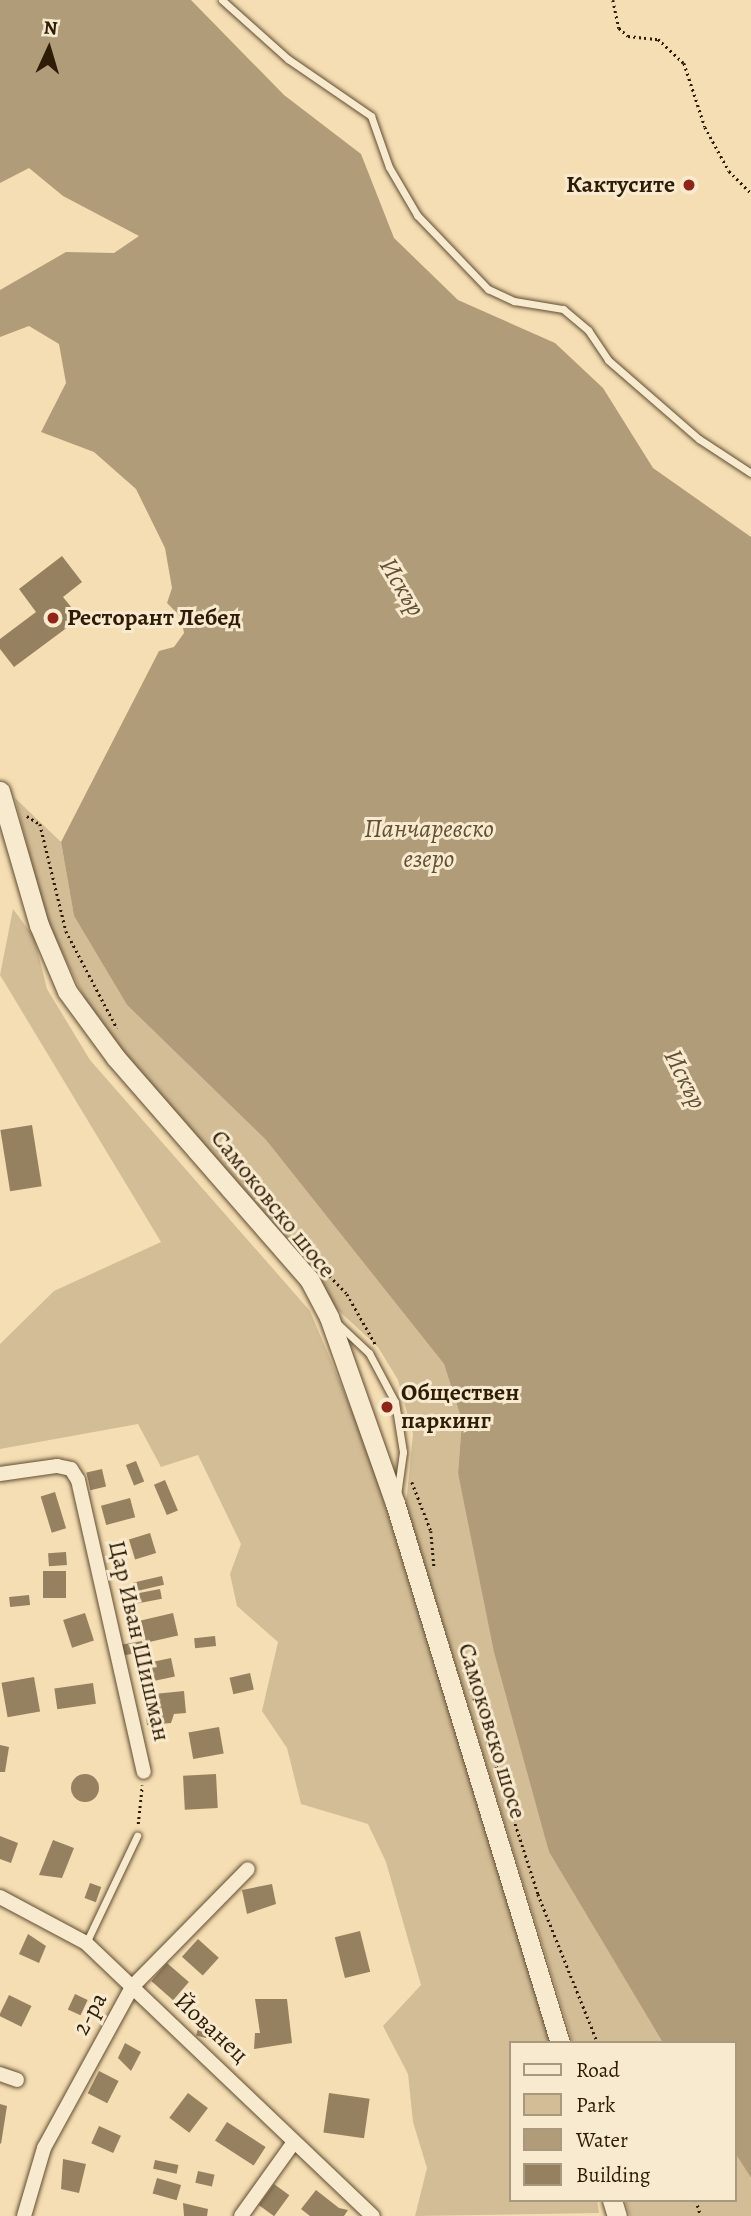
<!DOCTYPE html>
<meta charset="utf-8">
<style>
body{margin:0}
#map{position:relative;width:751px;height:2216px;overflow:hidden;background:#f5deb3;font-family:Alegreya,serif}
div>[style]{position:absolute}
[style*='--x']{left:calc(var(--x)*1px);top:calc(var(--y)*1px);width:calc(var(--w)*1px);rotate:calc(var(--a)*1deg)}
.green>*{inset:0;background:#d3bd96}
.water>*{inset:0;background:#b19c79}
.building>*{inset:0;background:#958160;transform-origin:0 0}
.round{border-radius:50%}
.path>*{height:2.5px;margin-top:-1.25px;transform-origin:0;background:repeating-linear-gradient(90deg,#2e1c07 0 2px,transparent 0 5.5px)}
.roads{filter:drop-shadow(0 0 2px #604c32) drop-shadow(0 0 2px #604c32)}
.lane>*{height:7px;margin:-3.5px;padding:0 3.5px;transform-origin:3.5px;border-radius:3.5px;background:#f8eace}
.street>*{height:14px;margin:-7px;padding:0 7px;transform-origin:7px;border-radius:7px;background:#f8eace}
.secondary>*{height:19px;margin:-9.5px;padding:0 9.5px;transform-origin:9.5px;border-radius:9.5px;background:#f8eace}
.dots>*{width:19px;height:19px;translate:-50% -50%;box-sizing:border-box;border:4px solid #f8eace;border-radius:50%}
span{translate:-50% -50%;white-space:nowrap;text-align:center;line-height:1.15;-webkit-text-stroke:6px #f8eace;paint-order:stroke}
.poi-label{font-size:24px;color:#2e1c07;font-weight:700}
.right{translate:-100% -50%;text-align:right}
.left{translate:0 -50%;text-align:left}
.street-label{font-size:24px;color:#2e1c07}
.water-label{font-size:26px;color:#624f35;font-style:italic}
.legend{position:absolute;left:509px;top:2041px;width:228px;height:161px;box-sizing:border-box;background:#f8eace;border:2px solid #a7987e;margin:0;padding:9px 12px;list-style:none;font-size:21px;color:#2e1c07}
.legend li{display:flex;align-items:center;gap:14px;height:35px}
.legend b{width:35px;border:2px solid #a7987e}
.north{position:absolute;left:14px;top:14px;width:70px;height:70px;-webkit-text-stroke:5px #f8eace;paint-order:stroke;rotate:4deg;font-size:19px;font-weight:700;line-height:28px;text-align:center;color:#2e1c07}
.north::after{content:'';display:block;margin:auto;width:24px;height:32px;background:#2e1c07;clip-path:polygon(50% 0,100% 100%,50% 72%,0 100%)}
</style>
<div id="map">
<div class="green">
<div style="clip-path:polygon(15px 798px,61px 842px,74px 916px,127px 1005px,266px 1140px,444px 1364px,462px 1421px,458px 1473px,549px 1852px,663px 2043px,573px 2043px,406px 1505px,413px 1434px,398px 1380px,378px 1347px,337px 1309px,315px 1275px,93px 1016px,46px 919px)"></div>
<div style="clip-path:polygon(13px 909px,34px 937px,47px 989px,90px 1060px,310px 1311px,366px 1444px,553px 2043px,511px 2043px,511px 2200px,597px 2200px,599px 2213px,415px 2216px,427px 2168px,413px 2122px,408px 2074px,383px 2026px,421px 1985px,386px 1862px,368px 1824px,301px 1804px,287px 1748px,262px 1711px,278px 1642px,237px 1606px,230px 1574px,241px 1544px,198px 1455px,161px 1467px,138px 1424px,0 1449px,0 1344px,54px 1291px,161px 1242px,0 975px)"></div>
<div style="clip-path:polygon(735px 2153px,751px 2178px,751px 2216px,630px 2216px,625px 2200px,735px 2200px)"></div>
</div>
<div class="water">
<div style="clip-path:polygon(0 0,191px 0,284px 95px,361px 154px,394px 238px,458px 300px,555px 343px,603px 388px,653px 468px,751px 537px,751px 2178px,735px 2153px,735px 2043px,663px 2043px,549px 1852px,494px 1652px,458px 1473px,462px 1421px,444px 1364px,266px 1140px,127px 1005px,74px 916px,61px 842px,159px 651px,174px 647px,184px 633px,181px 617px,167px 603px,172px 588px,165px 548px,136px 489px,94px 452px,41px 432px,66px 383px,59px 344px,29px 326px,0 337px,0 290px,66px 252px,114px 253px,139px 236px,63px 196px,29px 168px,0 183px)"></div>
</div>
<div class="building">
<div style="clip-path:polygon(62px 556px,82px 582px,63px 597px,80px 618px,14px 667px,0 649px,0 639px,36px 612px,19px 589px)"></div>
<div style="left:32px;top:1125px;width:62px;height:32px;rotate:81deg"></div>
<div style="left:136px;top:1461px;width:22px;height:11px;rotate:68deg"></div>
<div style="left:102px;top:1469px;width:18px;height:16px;rotate:77deg"></div>
<div style="left:165px;top:1480px;width:33px;height:12px;rotate:67deg"></div>
<div style="left:55px;top:1492px;width:38px;height:15px;rotate:73deg"></div>
<div style="left:130px;top:1498px;width:20px;height:30px;rotate:75deg"></div>
<div style="left:150px;top:1533px;width:21px;height:22px;rotate:73deg"></div>
<div style="left:66px;top:1552px;width:13px;height:18px;rotate:86deg"></div>
<div style="left:43px;top:1571px;width:23px;height:27px"></div>
<div style="left:162px;top:1576px;width:9px;height:30px;rotate:77deg"></div>
<div style="left:160px;top:1589px;width:10px;height:29px;rotate:79deg"></div>
<div style="left:29px;top:1595px;width:10px;height:20px;rotate:84deg"></div>
<div style="left:85px;top:1613px;width:29px;height:23px;rotate:72deg"></div>
<div style="left:173px;top:1613px;width:23px;height:33px;rotate:77deg"></div>
<div style="left:215px;top:1636px;width:10px;height:21px;rotate:84deg"></div>
<div style="left:142px;top:1641px;width:11px;height:21px;rotate:80deg"></div>
<div style="left:171px;top:1658px;width:19px;height:23px;rotate:78deg"></div>
<div style="left:250px;top:1673px;width:17px;height:21px;rotate:77deg"></div>
<div style="left:34px;top:1677px;width:35px;height:33px;rotate:80deg"></div>
<div style="left:93px;top:1683px;width:21px;height:39px;rotate:82deg"></div>
<div style="clip-path:polygon(184px 1691px,186px 1713px,174px 1714px,171px 1723px,147px 1725px,144px 1695px)"></div>
<div style="left:219px;top:1727px;width:27px;height:31px;rotate:80deg"></div>
<div style="clip-path:polygon(0 1745px,9px 1747px,5px 1772px,0 1772px)"></div>
<div style="left:216px;top:1774px;width:34px;height:33px;rotate:87deg"></div>
<div class="round" style="left:71px;top:1774px;width:28px;height:28px"></div>
<div style="clip-path:polygon(0 1836px,18px 1843px,11px 1863px,0 1859px)"></div>
<div style="clip-path:polygon(53px 1840px,74px 1848px,62px 1878px,39px 1875px)"></div>
<div style="left:90px;top:1883px;width:12px;height:16px;rotate:20deg"></div>
<div style="clip-path:polygon(272px 1884px,276px 1904px,247px 1914px,242px 1890px)"></div>
<div style="left:360px;top:1931px;width:42px;height:26px;rotate:76deg"></div>
<div style="clip-path:polygon(28px 1934px,46px 1946px,39px 1963px,19px 1954px)"></div>
<div style="left:198px;top:1939px;width:28px;height:24px;rotate:42deg"></div>
<div style="left:167px;top:1963px;width:29px;height:24px;rotate:41deg"></div>
<div style="left:75px;top:1994px;width:14px;height:17px;rotate:25deg"></div>
<div style="left:9px;top:1995px;width:25px;height:23px;rotate:26deg"></div>
<div style="clip-path:polygon(255px 1999px,287px 1999px,292px 2043px,254px 2049px,255px 2033px,260px 2033px)"></div>
<div style="left:200px;top:2020px;width:12px;height:16px;rotate:14deg"></div>
<div style="clip-path:polygon(125px 2043px,141px 2052px,131px 2071px,118px 2058px)"></div>
<div style="left:99px;top:2071px;width:22px;height:25px;rotate:27deg"></div>
<div style="left:188px;top:2093px;width:25px;height:31px;rotate:37deg"></div>
<div style="left:329px;top:2093px;width:41px;height:40px;rotate:8deg"></div>
<div style="clip-path:polygon(0 2104px,7px 2106px,1px 2144px,0 2143px)"></div>
<div style="left:227px;top:2122px;width:46px;height:22px;rotate:33deg"></div>
<div style="left:99px;top:2126px;width:24px;height:19px;rotate:24deg"></div>
<div style="clip-path:polygon(63px 2159px,86px 2164px,79px 2193px,61px 2189px)"></div>
<div style="left:155px;top:2160px;width:24px;height:9px;rotate:12deg"></div>
<div style="left:198px;top:2171px;width:17px;height:12px;rotate:13deg"></div>
<div style="left:157px;top:2178px;width:25px;height:16px;rotate:16deg"></div>
<div style="left:274px;top:2184px;width:19px;height:26px;rotate:36deg"></div>
<div style="clip-path:polygon(316px 2190px,339px 2208px,348px 2210px,344px 2216px,310px 2216px,301px 2209px)"></div>
<div style="clip-path:polygon(183px 2203px,208px 2209px,207px 2216px,184px 2216px)"></div>
</div>
<div class="path">
<div style="--x:613;--y:0;--w:29;--a:78"></div>
<div style="--x:619;--y:28;--w:12;--a:42"></div>
<div style="--x:628;--y:36;--w:30;--a:6"></div>
<div style="--x:658;--y:39;--w:35;--a:43"></div>
<div style="--x:684;--y:63;--w:67;--a:71.8"></div>
<div style="--x:705;--y:127;--w:50;--a:61.4"></div>
<div style="--x:729;--y:171;--w:31;--a:45"></div>
<div style="--x:27;--y:816;--w:15;--a:32"></div>
<div style="--x:40;--y:824;--w:110;--a:76.3"></div>
<div style="--x:66;--y:931;--w:110;--a:62.3"></div>
<div style="--x:326;--y:1272;--w:30;--a:46"></div>
<div style="--x:347;--y:1294;--w:59;--a:60.4"></div>
<div style="--x:412;--y:1482;--w:53;--a:68.8"></div>
<div style="--x:431;--y:1531;--w:35;--a:85"></div>
<div style="--x:464;--y:1667;--w:239;--a:71.9"></div>
<div style="--x:538;--y:1894;--w:161;--a:68.1"></div>
<div style="--x:138;--y:1824;--w:39;--a:-84"></div>
<div style="--x:696;--y:2200;--w:17;--a:73"></div>
</div>
<div class="roads">
<div class="lane">
<div style="--x:222;--y:0;--w:89;--a:41.8"></div>
<div style="--x:288;--y:59;--w:101;--a:34.5"></div>
<div style="--x:371;--y:116;--w:54;--a:70.6"></div>
<div style="--x:389;--y:167;--w:56;--a:59.7"></div>
<div style="--x:417;--y:215;--w:103;--a:46.2"></div>
<div style="--x:488;--y:289;--w:29;--a:25"></div>
<div style="--x:514;--y:301;--w:50;--a:9.3"></div>
<div style="--x:563;--y:309;--w:33;--a:40"></div>
<div style="--x:588;--y:330;--w:36;--a:56"></div>
<div style="--x:608;--y:360;--w:121;--a:41"></div>
<div style="--x:699;--y:439;--w:62;--a:33.2"></div>
<div style="--x:337;--y:1323;--w:44;--a:43.2"></div>
<div style="--x:369;--y:1353;--w:55;--a:62"></div>
<div style="--x:395;--y:1402;--w:51;--a:80.9"></div>
<div style="--x:403;--y:1452;--w:43;--a:97.9"></div>
<div style="--x:86;--y:1943;--w:119;--a:-64.5"></div>
</div>
<div class="street">
<div style="--x:0;--y:1474;--w:58;--a:-8"></div>
<div style="--x:57;--y:1466;--w:14;--a:12"></div>
<div style="--x:71;--y:1469;--w:13;--a:58"></div>
<div style="--x:78;--y:1480;--w:299;--a:77.3"></div>
<div style="--x:0;--y:1897;--w:98;--a:28.1"></div>
<div style="--x:86;--y:1943;--w:396;--a:43.6"></div>
<div style="--x:0;--y:2074;--w:18;--a:19"></div>
<div style="--x:24;--y:2216;--w:71;--a:-73.6"></div>
<div style="--x:44;--y:2148;--w:183;--a:-61.3"></div>
<div style="--x:132;--y:1987;--w:165;--a:-45.5"></div>
<div style="--x:241;--y:2216;--w:91;--a:-54.4"></div>
</div>
<div class="secondary">
<div style="--x:0;--y:791;--w:140;--a:73.8"></div>
<div style="--x:39;--y:925;--w:72;--a:67"></div>
<div style="--x:67;--y:991;--w:83;--a:53.8"></div>
<div style="--x:116;--y:1058;--w:293;--a:48.9"></div>
<div style="--x:309;--y:1279;--w:43;--a:62.2"></div>
<div style="--x:329;--y:1317;--w:197;--a:70.5"></div>
<div style="--x:395;--y:1503;--w:565;--a:73.01"></div>
<div style="--x:612;--y:2200;--w:17;--a:73"></div>
</div>
</div>
<div class="dots">
<div style="left:689px;top:185px;background:#8f2418"></div>
<div style="left:53px;top:618px;background:#8f2418"></div>
<div style="left:387px;top:1407px;background:#8f2418"></div>
</div>
<div class="poi-label">
<span class="right" style="left:675px;top:185px">Кактусите</span>
<span class="left" style="left:67px;top:618px">Ресторант Лебед</span>
<span class="left" style="left:401px;top:1407px">Обществен<br>паркинг</span>
</div>
<div class="street-label">
<span style="left:273px;top:1204px;rotate:51deg">Самоковско шосе</span>
<span style="left:139px;top:1641px;rotate:77deg">Цар Иван Шишман</span>
<span style="left:492px;top:1731px;rotate:73deg">Самоковско шосе</span>
<span style="left:90px;top:2014px;rotate:-61deg">2-ра</span>
<span style="left:211px;top:2028px;rotate:43deg">Йованец</span>
</div>
<div class="water-label">
<span style="left:402px;top:587px;rotate:59deg">Искър</span>
<span style="left:429px;top:844px">Панчаревско<br>езеро</span>
<span style="left:685px;top:1079px;rotate:63deg">Искър</span>
</div>
<ul class="legend">
<li><b style="height:9px;background:#f8eace"></b>Road</li>
<li><b style="height:19px;background:#d3bd96"></b>Park</li>
<li><b style="height:19px;background:#b19c79"></b>Water</li>
<li><b style="height:19px;background:#958160"></b>Building</li>
</ul>
<div class="north">N</div>
</div>
